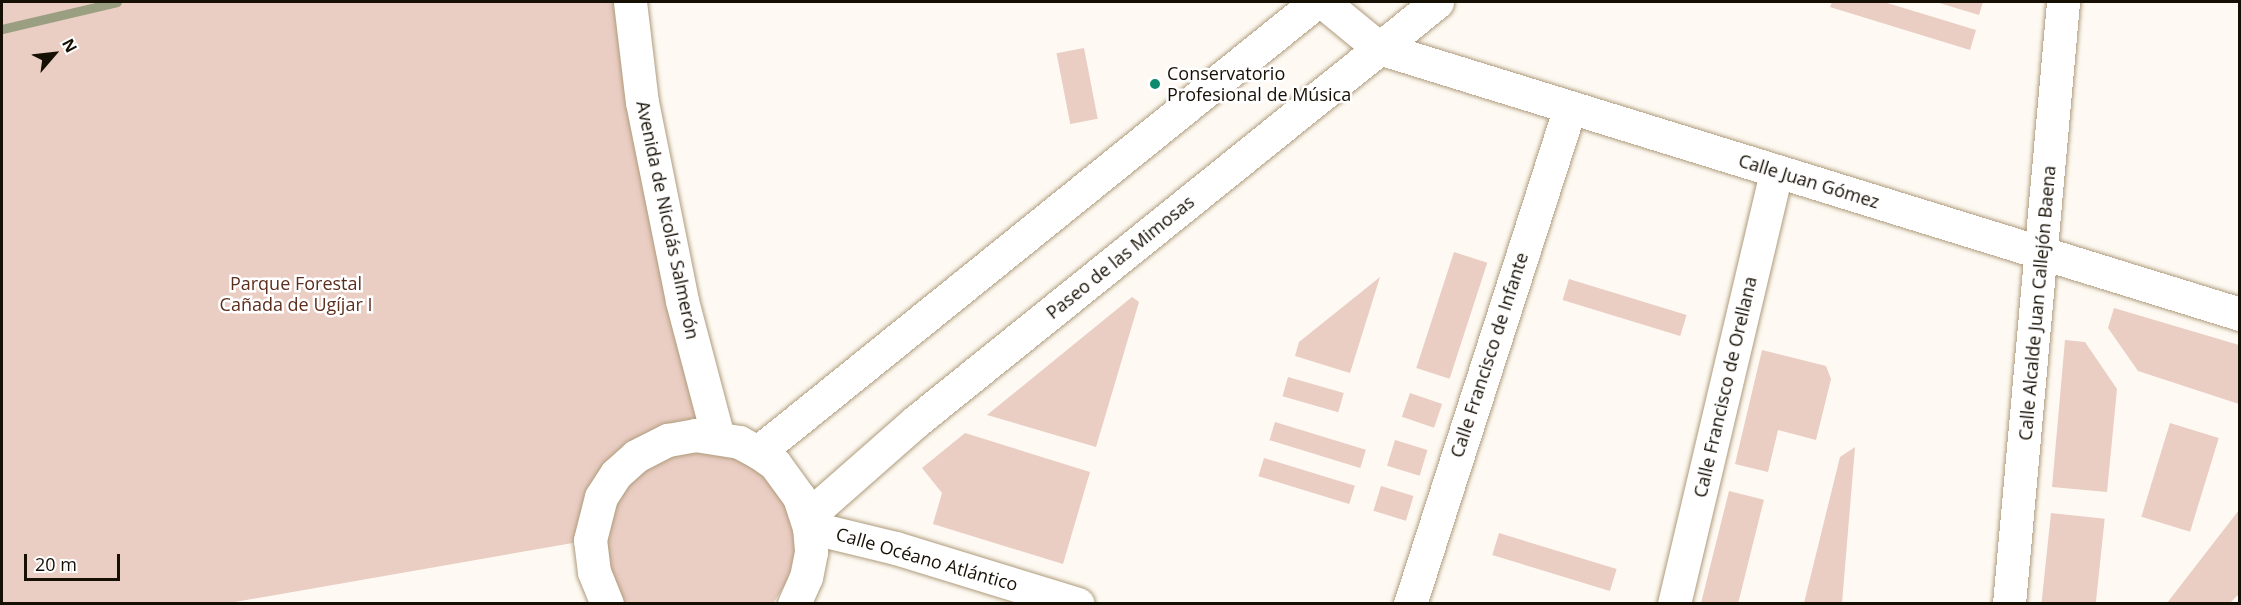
<!DOCTYPE html>
<meta charset="utf-8">
<style>
body{margin:0}
#map{position:relative;width:2241px;height:605px;overflow:hidden;background:#fefaf3;font-family:"Open Sans",sans-serif}
div>[style]{position:absolute}
[style*='--x']{left:calc(var(--x)*1px);top:calc(var(--y)*1px);width:calc(var(--w)*1px);rotate:calc(var(--a)*1deg)}
.green>*{inset:0;background:#eacdc3;transform-origin:0 0}
.stream>*{height:9px;margin:-4.5px;padding:0 4.5px;transform-origin:4.5px;border-radius:4.5px;background:#9a9f81}
.roads{filter:drop-shadow(0 0 2px #af9b7c) drop-shadow(0 0 2px #af9b7c)}
.minor>*{height:33px;margin:-16.5px;padding:0 16.5px;transform-origin:16.5px;border-radius:16.5px;background:#fff}
.dots>*{width:16px;height:16px;translate:-50% -50%;box-sizing:border-box;border:3px solid #fff;border-radius:50%}
span{translate:-50% -50%;white-space:nowrap;text-align:center;line-height:1.15;-webkit-text-stroke:5px #fff;paint-order:stroke}
.poi-label{font-size:18px;color:#160f04}
.left{translate:0 -50%;text-align:left}
.street-label{font-size:18px;color:#160f04}
.park-label{font-size:18px;color:#5d2e1d}
.frame{position:absolute;inset:0;border:3px solid #160f04;pointer-events:none}
.north{position:absolute;left:24px;top:24px;width:60px;height:60px;-webkit-text-stroke:4px #fff;paint-order:stroke;rotate:62deg;font-size:16px;font-weight:700;line-height:24px;text-align:center;color:#160f04}
.north::after{content:'';display:block;margin:auto;width:21px;height:27px;background:#160f04;clip-path:polygon(50% 0,100% 100%,50% 72%,0 100%)}
.scale{position:absolute;left:24px;top:554px;width:96px;height:27px;box-sizing:border-box;border:3px solid #160f04;border-top:0;padding-left:8px;font-size:18px;line-height:21px;white-space:nowrap;color:#160f04;-webkit-text-stroke:4px #fff;paint-order:stroke}
</style>
<div id="map">
<div class="green">
<div style="clip-path:polygon(2px 2px,630px 2px,718px 437px,636px 456px,590px 540px,229px 603px,2px 603px)"></div>
<div style="clip-path:polygon(1832px 2px,1884px 2px,1976px 30px,1970px 50px,1830px 7px)"></div>
<div style="clip-path:polygon(1936px 2px,1983px 2px,1979px 15px)"></div>
<div style="left:1084px;top:48px;width:72px;height:28px;rotate:79deg"></div>
<div style="left:1454px;top:252px;width:35px;height:122px;rotate:18deg"></div>
<div style="clip-path:polygon(1380px 277px,1350px 373px,1295px 356px,1299px 342px)"></div>
<div style="left:1569px;top:279px;width:123px;height:22px;rotate:17deg"></div>
<div style="clip-path:polygon(1132px 297px,1139px 302px,1096px 447px,987px 415px)"></div>
<div style="clip-path:polygon(2114px 308px,2239px 345px,2239px 404px,2138px 371px,2108px 328px)"></div>
<div style="clip-path:polygon(2065px 340px,2085px 342px,2117px 389px,2107px 492px,2052px 487px)"></div>
<div style="clip-path:polygon(1762px 350px,1826px 366px,1831px 379px,1816px 440px,1778px 430px,1768px 472px,1735px 464px)"></div>
<div style="left:1288px;top:377px;width:58px;height:20px;rotate:16deg"></div>
<div style="left:1410px;top:393px;width:34px;height:25px;rotate:19deg"></div>
<div style="left:1275px;top:422px;width:95px;height:19px;rotate:17deg"></div>
<div style="left:2170px;top:423px;width:51px;height:98px;rotate:17deg"></div>
<div style="clip-path:polygon(965px 433px,1090px 472px,1063px 564px,933px 524px,942px 493px,922px 468px)"></div>
<div style="left:1395px;top:440px;width:34px;height:27px;rotate:17deg"></div>
<div style="clip-path:polygon(1855px 447px,1842px 603px,1804px 603px,1840px 457px)"></div>
<div style="clip-path:polygon(666px 450px,732px 451px,761px 468px,782px 494px,793px 522px,795px 553px,787px 582px,773px 603px,625px 603px,614px 588px,603px 557px,615px 492px)"></div>
<div style="left:1264px;top:458px;width:95px;height:19px;rotate:17deg"></div>
<div style="left:1381px;top:486px;width:34px;height:26px;rotate:17deg"></div>
<div style="left:1729px;top:491px;width:36px;height:115px;rotate:14deg"></div>
<div style="clip-path:polygon(2239px 510px,2239px 594px,2230px 603px,2167px 603px)"></div>
<div style="left:2051px;top:513px;width:54px;height:90px;rotate:6deg"></div>
<div style="left:1499px;top:533px;width:123px;height:23px;rotate:17deg"></div>
</div>
<div class="stream">
<div style="--x:2;--y:29;--w:118;--a:-13.2"></div>
</div>
<div class="roads">
<div class="minor">
<div style="--x:630;--y:2;--w:101;--a:83.2"></div>
<div style="--x:642;--y:102;--w:203;--a:78.6"></div>
<div style="--x:682;--y:301;--w:141;--a:75.2"></div>
<div style="--x:1323;--y:2;--w:72;--a:39.4"></div>
<div style="--x:1379;--y:48;--w:901;--a:17.17"></div>
<div style="--x:758;--y:452;--w:717;--a:-38.88"></div>
<div style="--x:807;--y:517;--w:144;--a:-41.3"></div>
<div style="--x:915;--y:422;--w:670;--a:-38.82"></div>
<div style="--x:809;--y:527;--w:89;--a:13.6"></div>
<div style="--x:896;--y:548;--w:190;--a:17.1"></div>
<div style="--x:607;--y:604;--w:35;--a:-112"></div>
<div style="--x:594;--y:572;--w:32;--a:-97"></div>
<div style="--x:590;--y:540;--w:44;--a:-75.7"></div>
<div style="--x:601;--y:497;--w:27;--a:-57"></div>
<div style="--x:616;--y:474;--w:27;--a:-42"></div>
<div style="--x:636;--y:456;--w:36;--a:-27"></div>
<div style="--x:668;--y:440;--w:27;--a:-10"></div>
<div style="--x:695;--y:435;--w:45;--a:9"></div>
<div style="--x:739;--y:442;--w:21;--a:28"></div>
<div style="--x:758;--y:452;--w:21;--a:35"></div>
<div style="--x:775;--y:464;--w:41;--a:54"></div>
<div style="--x:799;--y:497;--w:32;--a:72"></div>
<div style="--x:809;--y:527;--w:25;--a:85"></div>
<div style="--x:811;--y:552;--w:25;--a:101"></div>
<div style="--x:806;--y:577;--w:30;--a:114"></div>
<div style="--x:1410;--y:604;--w:522;--a:-72.15"></div>
<div style="--x:1674;--y:604;--w:445;--a:-76.7"></div>
<div style="--x:2009;--y:604;--w:604;--a:-84.87"></div>
</div>
</div>
<div class="dots">
<div style="left:1155px;top:84px;background:#0c8a6d"></div>
</div>
<div class="poi-label">
<span class="left" style="left:1167px;top:84px">Conservatorio<br>Profesional de Música</span>
</div>
<div class="street-label">
<span style="left:1809px;top:181px;rotate:17deg">Calle Juan Gómez</span>
<span style="left:668px;top:220px;rotate:78deg">Avenida de Nicolás Salmerón</span>
<span style="left:1120px;top:257px;rotate:-39deg">Paseo de las Mimosas</span>
<span style="left:2037px;top:303px;rotate:-85deg">Calle Alcalde Juan Callejón Baena</span>
<span style="left:1489px;top:355px;rotate:-72deg">Calle Francisco de Infante</span>
<span style="left:1725px;top:387px;rotate:-77deg">Calle Francisco de Orellana</span>
<span style="left:927px;top:559px;rotate:16deg">Calle Océano Atlántico</span>
</div>
<div class="park-label">
<span style="left:296px;top:294px">Parque Forestal<br>Cañada de Ugíjar I</span>
</div>
<div class="frame"></div>
<div class="north">N</div>
<div class="scale">20 m</div>
</div>
